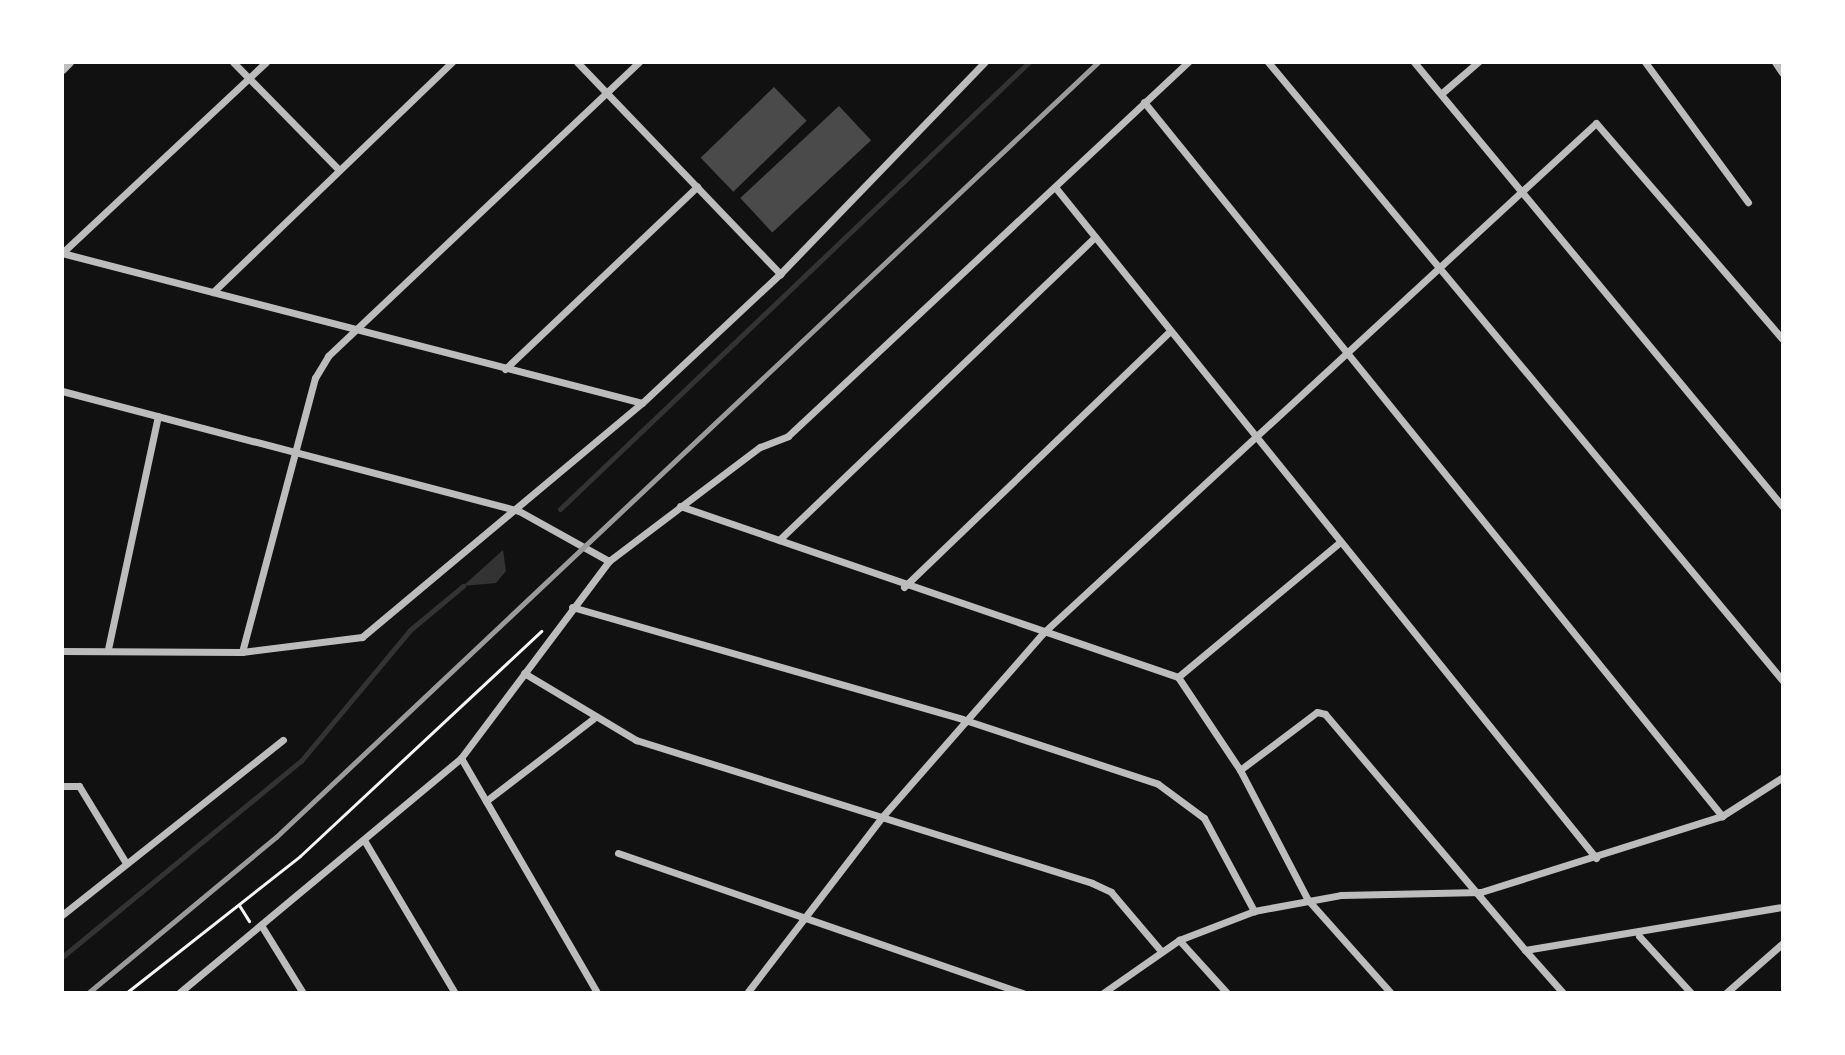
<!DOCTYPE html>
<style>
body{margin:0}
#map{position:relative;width:1845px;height:1055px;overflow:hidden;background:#111;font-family:"Alegreya Sans",sans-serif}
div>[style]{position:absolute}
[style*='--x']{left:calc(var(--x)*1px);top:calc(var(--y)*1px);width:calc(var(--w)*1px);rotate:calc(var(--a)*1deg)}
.water>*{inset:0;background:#333}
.stream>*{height:5px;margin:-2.5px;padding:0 2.5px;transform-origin:2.5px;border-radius:2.5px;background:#333}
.building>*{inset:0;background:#4a4a4a;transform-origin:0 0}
.path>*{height:3px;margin:-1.5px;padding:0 1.5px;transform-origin:1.5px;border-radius:1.5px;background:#f5f5f5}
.minor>*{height:7px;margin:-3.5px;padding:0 3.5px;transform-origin:3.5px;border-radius:3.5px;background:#bcbcbc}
.tertiary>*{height:9px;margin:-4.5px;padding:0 4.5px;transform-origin:4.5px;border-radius:4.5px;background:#bcbcbc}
.rail>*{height:5px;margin:-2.5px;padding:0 2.5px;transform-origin:2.5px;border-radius:2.5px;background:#9a9a9a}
span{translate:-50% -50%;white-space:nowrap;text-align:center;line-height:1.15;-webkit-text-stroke:6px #fff;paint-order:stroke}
.frame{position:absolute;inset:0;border:64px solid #fff;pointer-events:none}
</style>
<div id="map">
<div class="water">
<div style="clip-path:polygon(503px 550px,506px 571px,496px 583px,463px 586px)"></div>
</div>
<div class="stream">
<div style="--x:560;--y:509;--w:648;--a:-43.62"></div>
<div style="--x:62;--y:957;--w:309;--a:-39.4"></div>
<div style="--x:301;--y:761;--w:170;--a:-50.2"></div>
<div style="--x:410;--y:630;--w:69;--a:-39.7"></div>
</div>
<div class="building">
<div style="left:774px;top:87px;width:47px;height:102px;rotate:46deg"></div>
<div style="left:839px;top:106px;width:47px;height:135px;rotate:47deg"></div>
</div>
<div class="path">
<div style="--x:239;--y:905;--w:19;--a:58"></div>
<div style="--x:126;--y:993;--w:221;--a:-38.2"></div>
<div style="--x:300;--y:856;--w:330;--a:-43"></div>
</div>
<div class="minor">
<div style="--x:233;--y:62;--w:151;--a:45.5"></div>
<div style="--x:577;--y:62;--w:294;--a:46.2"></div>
<div style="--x:1268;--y:62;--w:805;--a:50.24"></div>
<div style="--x:1414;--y:62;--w:578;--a:50.33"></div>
<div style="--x:1645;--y:62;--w:174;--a:53.7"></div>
<div style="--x:1775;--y:62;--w:14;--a:56"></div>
<div style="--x:1442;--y:93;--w:48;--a:-40.7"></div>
<div style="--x:1144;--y:102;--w:919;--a:51.01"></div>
<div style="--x:1055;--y:187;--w:862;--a:51.12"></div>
<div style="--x:62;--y:253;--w:599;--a:14.5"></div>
<div style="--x:62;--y:253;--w:279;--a:-43.1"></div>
<div style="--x:213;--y:292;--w:332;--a:-43.9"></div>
<div style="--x:505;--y:369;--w:265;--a:-43.5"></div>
<div style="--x:62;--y:391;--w:472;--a:14.7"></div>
<div style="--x:519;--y:511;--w:103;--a:29.1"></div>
<div style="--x:680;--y:506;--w:527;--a:18.95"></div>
<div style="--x:1178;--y:677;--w:112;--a:56.3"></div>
<div style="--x:1240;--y:770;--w:147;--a:62.4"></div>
<div style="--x:1308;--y:900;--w:125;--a:48.3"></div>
<div style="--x:779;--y:540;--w:438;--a:-43.8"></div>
<div style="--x:904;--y:587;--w:369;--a:-43.9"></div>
<div style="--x:572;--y:607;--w:406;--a:16"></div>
<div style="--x:962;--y:719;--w:206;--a:18.3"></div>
<div style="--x:1158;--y:784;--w:57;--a:36.5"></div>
<div style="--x:1204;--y:818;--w:106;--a:61.7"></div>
<div style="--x:108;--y:649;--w:238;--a:-77.9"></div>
<div style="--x:62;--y:651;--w:180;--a:0.3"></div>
<div style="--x:242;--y:652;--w:121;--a:-7.1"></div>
<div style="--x:362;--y:637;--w:365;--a:-39.9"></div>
<div style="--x:642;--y:403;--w:189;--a:-43.1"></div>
<div style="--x:780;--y:274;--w:295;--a:-46"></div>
<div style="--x:242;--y:652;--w:284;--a:-75.1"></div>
<div style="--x:315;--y:378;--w:26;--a:-59"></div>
<div style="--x:328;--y:356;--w:428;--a:-43.4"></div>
<div style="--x:524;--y:673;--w:131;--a:30.9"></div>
<div style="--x:636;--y:740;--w:478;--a:17.4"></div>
<div style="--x:1092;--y:883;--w:21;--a:25"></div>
<div style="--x:1111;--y:892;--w:77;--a:49.7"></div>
<div style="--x:1178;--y:677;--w:209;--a:-39.8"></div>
<div style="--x:461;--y:758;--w:272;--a:59.9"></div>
<div style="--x:1240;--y:770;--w:96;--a:-37"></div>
<div style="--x:1317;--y:712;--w:8;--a:14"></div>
<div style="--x:1325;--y:714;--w:309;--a:49.7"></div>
<div style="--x:1525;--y:950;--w:262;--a:-9.5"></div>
<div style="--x:62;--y:786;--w:17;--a:0"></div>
<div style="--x:79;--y:786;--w:90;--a:58.6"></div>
<div style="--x:486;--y:801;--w:135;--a:-37.5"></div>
<div style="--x:364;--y:840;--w:178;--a:59.3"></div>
<div style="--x:618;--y:853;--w:429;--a:19.1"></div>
<div style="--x:62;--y:915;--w:282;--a:-38.4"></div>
<div style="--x:261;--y:925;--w:80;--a:58.3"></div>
<div style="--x:1639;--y:936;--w:77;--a:47.6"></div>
<div style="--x:1179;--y:940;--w:72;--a:47.8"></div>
<div style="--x:1525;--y:950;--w:57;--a:48.5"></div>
<div style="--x:179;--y:993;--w:367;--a:-39.8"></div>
<div style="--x:461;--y:758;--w:246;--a:-53.1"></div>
<div style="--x:609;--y:561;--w:189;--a:-37.1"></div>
<div style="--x:760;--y:447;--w:30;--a:-21"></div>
<div style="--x:788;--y:436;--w:548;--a:-43.08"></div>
<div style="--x:747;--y:993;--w:222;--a:-52.5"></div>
<div style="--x:882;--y:817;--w:244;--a:-48.8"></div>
<div style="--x:1043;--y:633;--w:752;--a:-42.68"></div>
<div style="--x:1596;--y:123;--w:286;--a:49.2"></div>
<div style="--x:1103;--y:993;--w:93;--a:-34.9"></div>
<div style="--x:1179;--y:940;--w:80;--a:-21.1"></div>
<div style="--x:1254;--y:911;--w:88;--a:-10.4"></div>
<div style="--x:1341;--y:895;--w:140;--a:-1.2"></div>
<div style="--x:1481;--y:892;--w:253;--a:-17.5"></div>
<div style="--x:1722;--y:816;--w:72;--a:-32.6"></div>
<div style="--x:1726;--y:993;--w:76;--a:-41.3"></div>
</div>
<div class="tertiary">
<div style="--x:62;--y:69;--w:10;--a:-45"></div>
</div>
<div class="rail">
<div style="--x:88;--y:993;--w:244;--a:-39.7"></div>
<div style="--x:276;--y:837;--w:1130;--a:-43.31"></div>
</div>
<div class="frame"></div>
</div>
